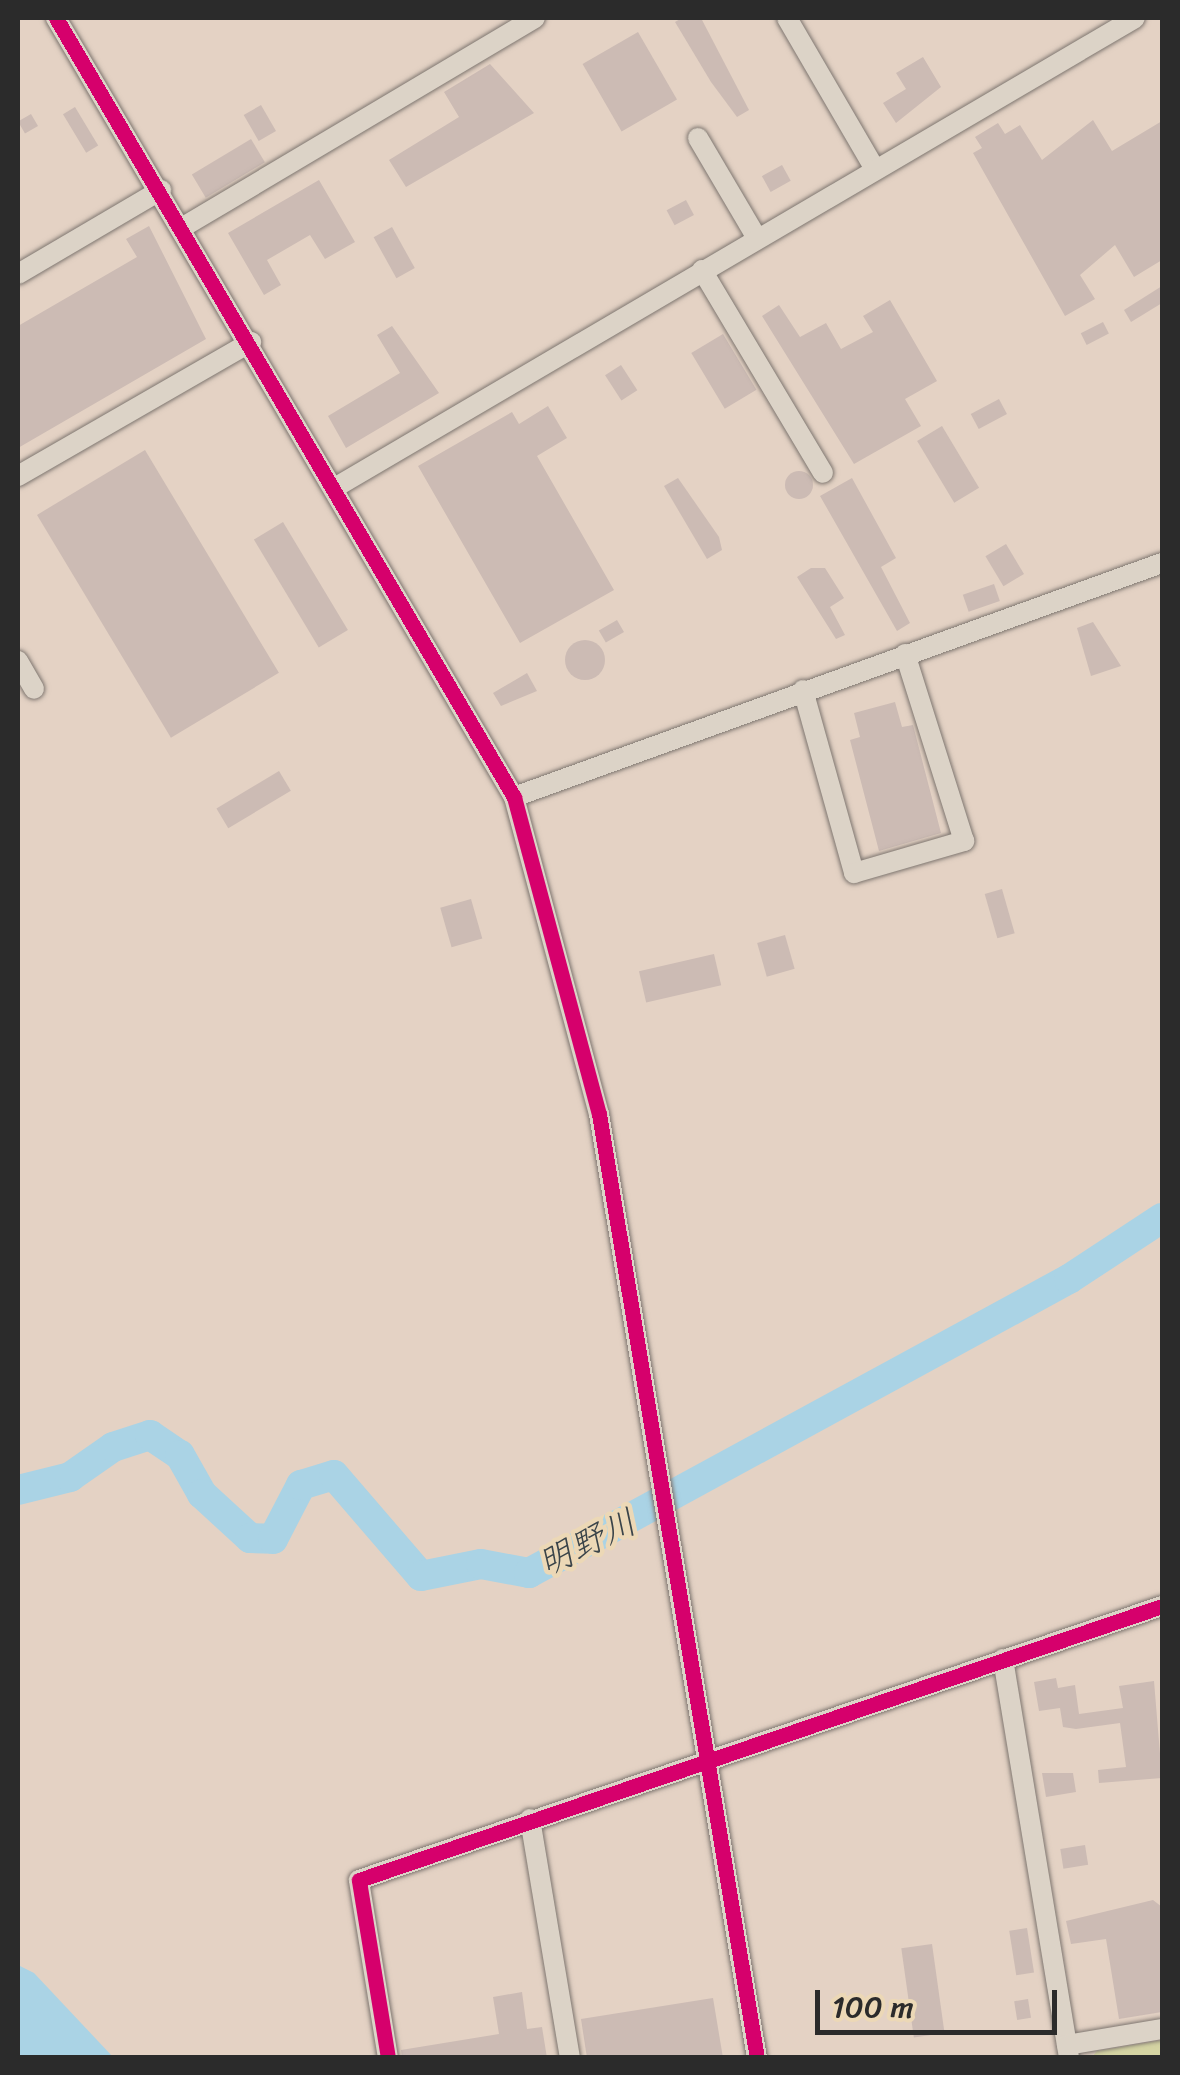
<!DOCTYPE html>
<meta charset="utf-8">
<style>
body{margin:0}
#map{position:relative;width:1180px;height:2075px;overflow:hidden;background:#e4d2c4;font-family:Sriracha,"Klee One",sans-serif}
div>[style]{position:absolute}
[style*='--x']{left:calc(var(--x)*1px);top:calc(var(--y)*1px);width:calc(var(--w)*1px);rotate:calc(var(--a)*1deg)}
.green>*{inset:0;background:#d5d4a3}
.water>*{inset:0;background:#aad3e5}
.river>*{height:30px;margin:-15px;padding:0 15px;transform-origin:15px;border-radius:15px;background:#aad3e5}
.building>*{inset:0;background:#ccbbb4;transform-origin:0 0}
.round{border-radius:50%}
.roads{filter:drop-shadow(0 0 2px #7e7670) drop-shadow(0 0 2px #7e7670)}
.minor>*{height:20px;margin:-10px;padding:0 10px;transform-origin:10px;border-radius:10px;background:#dcd3c7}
.cycleway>*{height:15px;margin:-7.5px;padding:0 7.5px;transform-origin:7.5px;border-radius:7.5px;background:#d6006c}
span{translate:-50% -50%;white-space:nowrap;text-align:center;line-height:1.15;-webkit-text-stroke:9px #ecd8b6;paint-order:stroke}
.water-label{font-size:35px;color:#3a4449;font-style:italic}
.frame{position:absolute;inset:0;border:20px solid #2b2b2b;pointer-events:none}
.scale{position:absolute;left:815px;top:1990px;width:242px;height:45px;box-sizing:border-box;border:5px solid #2b2b2b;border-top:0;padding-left:12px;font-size:30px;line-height:35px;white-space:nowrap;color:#2b2b2b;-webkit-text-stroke:8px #ecd8b6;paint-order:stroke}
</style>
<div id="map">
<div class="green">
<div style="clip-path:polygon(1162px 2040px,1162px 2057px,1092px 2057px,1097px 2051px)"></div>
</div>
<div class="water">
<div style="clip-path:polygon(18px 1965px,34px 1973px,113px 2057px,18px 2056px)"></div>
</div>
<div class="river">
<div style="--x:18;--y:1490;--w:54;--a:-14"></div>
<div style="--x:70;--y:1477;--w:52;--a:-34.9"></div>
<div style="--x:113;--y:1447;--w:39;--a:-18"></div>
<div style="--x:150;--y:1435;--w:36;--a:34"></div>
<div style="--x:180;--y:1455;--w:45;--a:60.6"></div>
<div style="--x:202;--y:1494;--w:65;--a:42.5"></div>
<div style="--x:250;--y:1538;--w:23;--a:2"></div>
<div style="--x:273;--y:1539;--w:61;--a:-62.6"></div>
<div style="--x:301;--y:1485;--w:34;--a:-17"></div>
<div style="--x:334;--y:1475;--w:133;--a:49.3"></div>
<div style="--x:421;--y:1576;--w:61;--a:-11.3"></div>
<div style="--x:481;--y:1564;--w:49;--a:10.6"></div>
<div style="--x:529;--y:1573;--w:615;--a:-28.57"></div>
<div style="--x:1069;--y:1279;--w:111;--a:-33.3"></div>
</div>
<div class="building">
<div style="clip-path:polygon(682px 18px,701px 18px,749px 110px,737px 117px,711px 82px,675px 22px)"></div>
<div style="left:638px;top:32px;width:78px;height:64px;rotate:60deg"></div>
<div style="clip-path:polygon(923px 57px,941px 87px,896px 123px,883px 103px,906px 89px,896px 73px)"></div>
<div style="clip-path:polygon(490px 64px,534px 113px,406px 187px,389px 160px,459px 117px,444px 92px)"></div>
<div style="left:261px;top:105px;width:30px;height:20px;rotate:60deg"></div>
<div style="left:75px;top:107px;width:45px;height:14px;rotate:59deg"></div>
<div style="left:31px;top:114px;width:14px;height:15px;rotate:60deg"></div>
<div style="clip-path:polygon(1093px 120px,1112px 151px,1162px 121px,1162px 260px,1134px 277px,1115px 245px,1080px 275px,1095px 299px,1065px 316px,973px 153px,982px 148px,975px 137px,998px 123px,1005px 134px,1020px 125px,1042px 160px)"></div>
<div style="left:251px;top:139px;width:27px;height:69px;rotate:59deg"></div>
<div style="left:782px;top:165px;width:18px;height:23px;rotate:61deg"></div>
<div style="clip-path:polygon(319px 180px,355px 242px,325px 259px,310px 235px,267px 260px,281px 285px,264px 295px,228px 233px)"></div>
<div style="left:686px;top:200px;width:17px;height:22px;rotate:62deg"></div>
<div style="clip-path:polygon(149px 226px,206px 339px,18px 448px,18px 326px,137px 257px,126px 239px)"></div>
<div style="left:392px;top:227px;width:47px;height:21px;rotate:61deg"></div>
<div style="clip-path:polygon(1162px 286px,1162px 303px,1131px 322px,1124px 310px)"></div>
<div style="clip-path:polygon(890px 300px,937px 381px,905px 399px,921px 426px,854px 464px,762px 316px,779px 305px,800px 337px,826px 323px,841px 349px,873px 332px,863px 316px)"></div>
<div style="left:1103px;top:322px;width:13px;height:25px;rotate:63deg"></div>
<div style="clip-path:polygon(392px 326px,439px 393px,346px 448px,328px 416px,400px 373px,377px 335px)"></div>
<div style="left:723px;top:334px;width:65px;height:37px;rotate:59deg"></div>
<div style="left:621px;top:365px;width:30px;height:19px;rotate:57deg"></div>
<div style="left:999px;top:399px;width:17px;height:32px;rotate:62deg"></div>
<div style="clip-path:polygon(548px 406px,567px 438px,537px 456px,614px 590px,520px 643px,418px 466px,512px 412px,519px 424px)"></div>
<div style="left:942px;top:426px;width:72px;height:29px;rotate:59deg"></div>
<div style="left:145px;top:450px;width:260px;height:126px;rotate:59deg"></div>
<div class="round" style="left:785px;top:471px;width:28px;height:28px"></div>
<div style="clip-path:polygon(678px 478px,719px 537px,722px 550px,707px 559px,664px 486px)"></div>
<div style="clip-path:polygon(852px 478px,896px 558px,881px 567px,910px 623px,897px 631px,820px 496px)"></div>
<div style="left:283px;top:522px;width:126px;height:34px;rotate:59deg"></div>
<div style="left:1006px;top:544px;width:35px;height:24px;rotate:59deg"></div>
<div style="clip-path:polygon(811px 568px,825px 568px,844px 598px,830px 607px,845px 635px,836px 639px,797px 577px)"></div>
<div style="left:994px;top:584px;width:18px;height:33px;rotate:71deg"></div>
<div style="left:617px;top:620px;width:14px;height:21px;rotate:60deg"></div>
<div style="clip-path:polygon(1093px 622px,1121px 666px,1091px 676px,1077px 628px)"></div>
<div class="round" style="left:565px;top:640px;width:40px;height:40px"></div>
<div style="clip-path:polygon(527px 673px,537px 691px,501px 706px,493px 693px)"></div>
<div style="clip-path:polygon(895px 702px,902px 727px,913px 725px,941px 833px,879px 851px,850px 740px,860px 737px,854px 713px)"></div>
<div style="left:279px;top:771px;width:23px;height:73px;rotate:59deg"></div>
<div style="left:1002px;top:889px;width:46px;height:18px;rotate:74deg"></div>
<div style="left:471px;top:899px;width:41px;height:32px;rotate:74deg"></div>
<div style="left:785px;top:935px;width:35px;height:29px;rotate:74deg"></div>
<div style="left:714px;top:954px;width:32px;height:77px;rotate:77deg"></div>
<div style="clip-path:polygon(1056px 1678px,1058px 1688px,1075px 1685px,1079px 1714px,1123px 1708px,1119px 1686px,1154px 1681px,1162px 1778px,1099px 1783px,1098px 1770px,1126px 1767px,1120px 1723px,1076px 1729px,1063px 1727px,1060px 1708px,1039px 1711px,1034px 1682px)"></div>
<div style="clip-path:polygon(1042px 1773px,1073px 1773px,1076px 1792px,1046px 1797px)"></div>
<div style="left:1085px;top:1845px;width:20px;height:25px;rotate:81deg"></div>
<div style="clip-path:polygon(1153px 1900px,1162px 1907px,1162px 2012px,1119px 2019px,1106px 1939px,1071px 1944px,1066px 1921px)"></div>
<div style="left:1027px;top:1928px;width:45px;height:18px;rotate:81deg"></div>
<div style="left:932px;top:1944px;width:90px;height:31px;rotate:82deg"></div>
<div style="clip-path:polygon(522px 1992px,527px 2029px,542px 2027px,547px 2058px,402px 2058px,401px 2050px,499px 2034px,493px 1997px)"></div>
<div style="clip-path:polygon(713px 1998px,723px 2058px,587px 2058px,581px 2019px)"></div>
<div style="left:1028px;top:1999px;width:19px;height:14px;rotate:81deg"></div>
</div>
<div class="roads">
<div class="minor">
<div style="--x:56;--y:18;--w:904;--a:59.55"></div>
<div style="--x:514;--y:797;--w:328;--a:75"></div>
<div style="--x:599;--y:1114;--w:957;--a:80.5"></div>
<div style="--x:787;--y:18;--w:175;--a:59.8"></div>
<div style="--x:698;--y:138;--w:116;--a:59.5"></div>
<div style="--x:183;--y:227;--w:409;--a:-30.7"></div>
<div style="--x:702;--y:270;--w:236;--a:59.2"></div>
<div style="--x:18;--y:274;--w:166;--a:-30.4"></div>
<div style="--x:18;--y:476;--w:269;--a:-29.9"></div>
<div style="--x:336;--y:487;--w:926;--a:-30.41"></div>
<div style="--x:18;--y:661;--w:32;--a:60"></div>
<div style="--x:803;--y:690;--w:190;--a:74.4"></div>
<div style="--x:854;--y:873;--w:115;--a:-16.2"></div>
<div style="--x:964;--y:841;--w:196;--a:-107.5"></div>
<div style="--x:514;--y:797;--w:689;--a:-19.86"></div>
<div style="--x:1003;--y:1659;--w:404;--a:80.6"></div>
<div style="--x:530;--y:1819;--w:242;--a:80.5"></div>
<div style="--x:1067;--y:2045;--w:96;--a:-9.6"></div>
<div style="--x:388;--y:2058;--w:180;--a:-99.3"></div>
<div style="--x:359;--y:1880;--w:848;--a:-18.84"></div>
</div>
</div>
<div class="cycleway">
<div style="--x:56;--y:18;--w:904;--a:59.55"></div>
<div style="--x:514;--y:797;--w:328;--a:75"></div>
<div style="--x:599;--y:1114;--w:957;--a:80.5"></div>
<div style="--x:388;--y:2058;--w:180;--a:-99.3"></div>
<div style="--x:359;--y:1880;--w:848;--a:-18.84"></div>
</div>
<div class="water-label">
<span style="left:587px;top:1542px;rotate:-26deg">明野川</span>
</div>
<div class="frame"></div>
<div class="scale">100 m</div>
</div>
